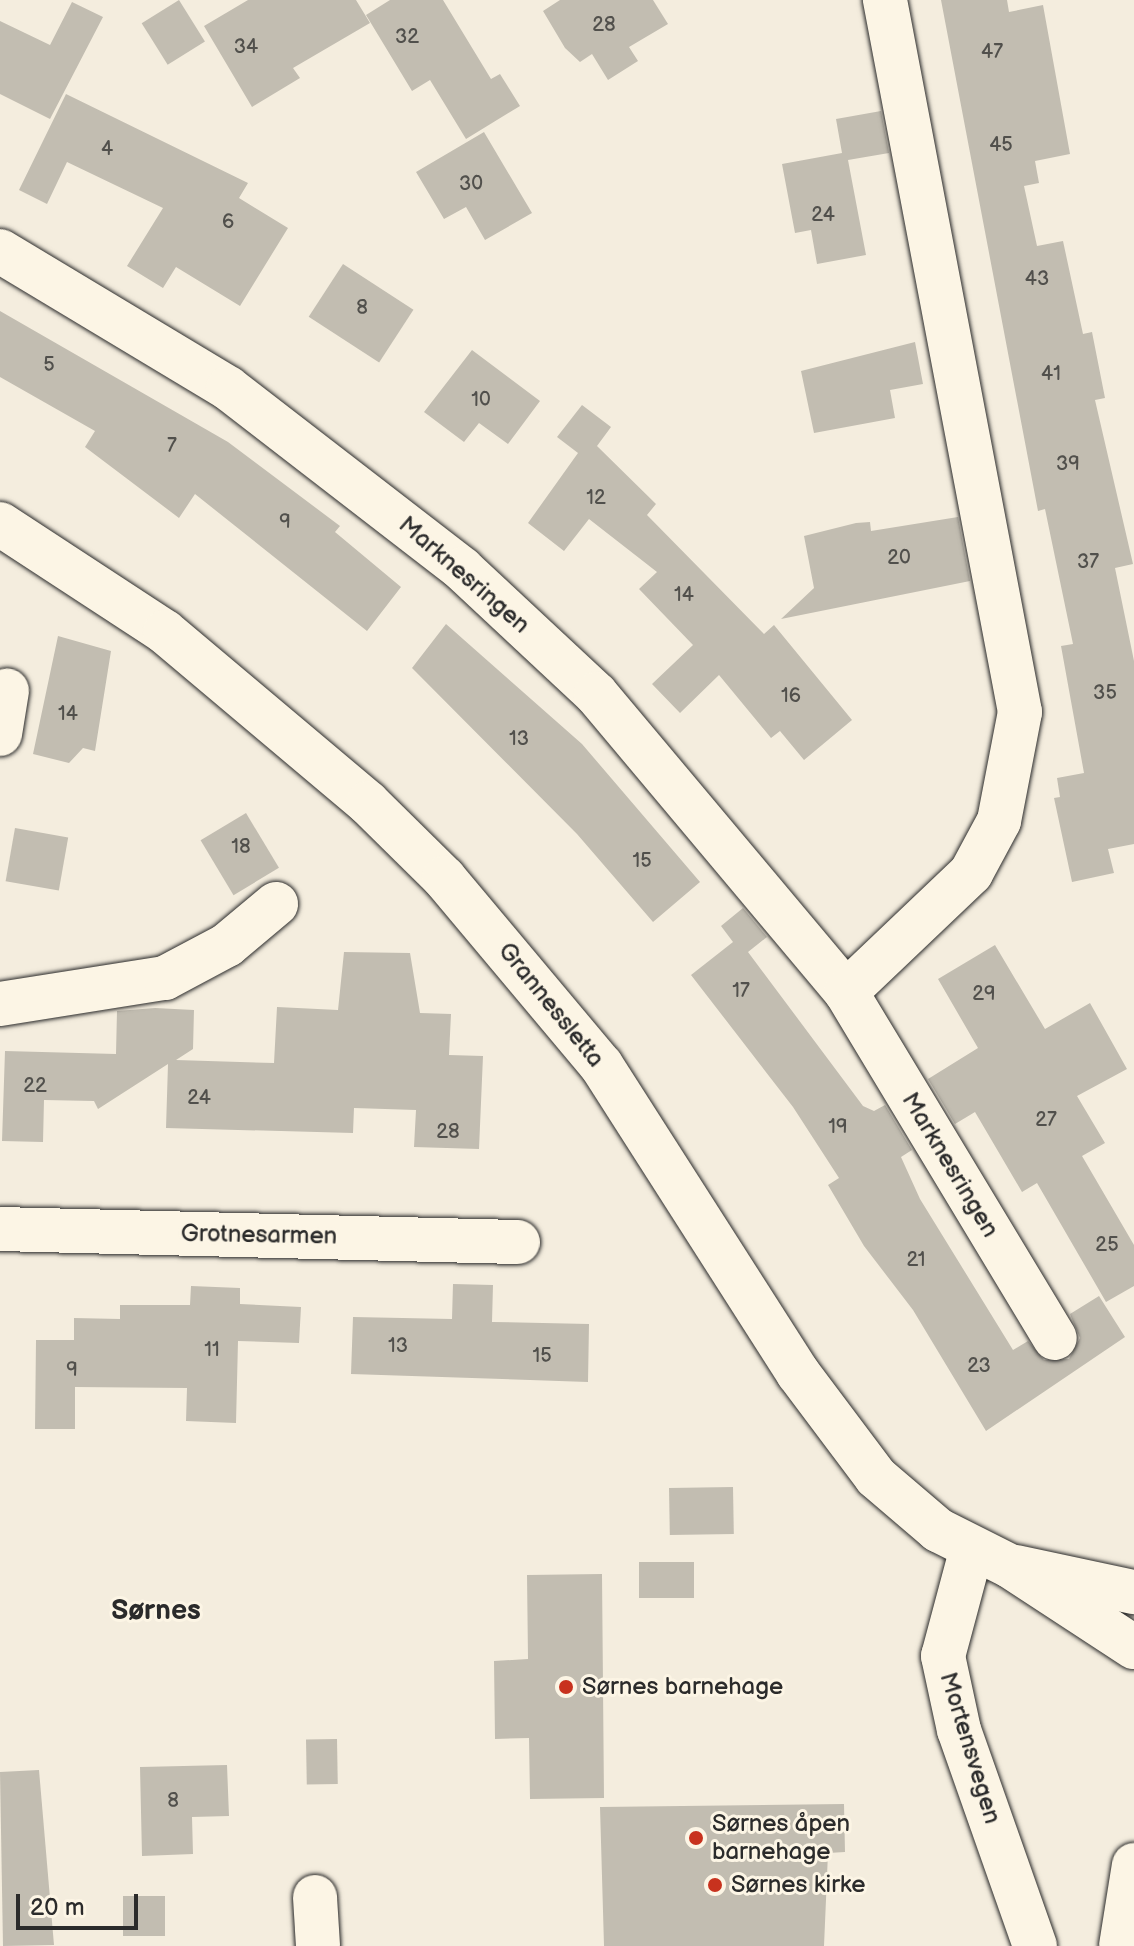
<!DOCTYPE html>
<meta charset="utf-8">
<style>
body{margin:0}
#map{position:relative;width:1134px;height:1946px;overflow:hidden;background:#f4edde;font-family:"Balsamiq Sans",sans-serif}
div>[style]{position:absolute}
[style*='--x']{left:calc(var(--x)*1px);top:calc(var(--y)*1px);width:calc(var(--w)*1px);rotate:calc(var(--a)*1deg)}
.building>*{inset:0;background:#c2bdb1;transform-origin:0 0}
.roads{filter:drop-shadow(0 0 2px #2b2b2b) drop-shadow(0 0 2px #2b2b2b)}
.street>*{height:44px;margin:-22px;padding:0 22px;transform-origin:22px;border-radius:22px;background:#fcf5e5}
.secondary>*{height:44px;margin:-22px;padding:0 22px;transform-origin:22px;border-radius:22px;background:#fcf5e5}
.primary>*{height:44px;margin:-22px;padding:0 22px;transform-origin:22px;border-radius:22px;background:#fcf5e5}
.dots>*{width:22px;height:22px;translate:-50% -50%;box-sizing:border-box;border:4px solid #fcf5e5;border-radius:50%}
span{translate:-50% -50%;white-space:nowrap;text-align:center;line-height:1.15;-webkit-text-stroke:6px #fcf5e5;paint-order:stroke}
.number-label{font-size:20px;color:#51504c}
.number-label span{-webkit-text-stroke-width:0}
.street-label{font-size:24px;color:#2b2b2b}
.poi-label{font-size:24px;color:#2b2b2b}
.left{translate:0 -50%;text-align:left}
.quarter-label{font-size:28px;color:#2b2b2b;font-weight:700}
.scale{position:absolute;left:16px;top:1894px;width:122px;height:36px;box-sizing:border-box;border:4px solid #2b2b2b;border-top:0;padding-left:10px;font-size:24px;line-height:28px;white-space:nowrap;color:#2b2b2b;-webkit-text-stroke:6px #fcf5e5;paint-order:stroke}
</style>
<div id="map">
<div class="building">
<div style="left:179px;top:0;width:49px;height:44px;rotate:58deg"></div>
<div style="clip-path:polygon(248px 0,356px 0,370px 23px,293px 68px,300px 78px,252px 107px,204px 26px)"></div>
<div style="clip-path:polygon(390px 0,443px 0,491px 79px,500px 74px,520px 106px,466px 139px,430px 80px,412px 91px,366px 15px)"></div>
<div style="clip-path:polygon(560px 0,653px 0,668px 24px,629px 47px,638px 61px,608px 80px,592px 54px,580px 62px,565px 48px,543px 11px)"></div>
<div style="clip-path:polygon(941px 0,1007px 0,1009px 12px,1043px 5px,1070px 154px,1035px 161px,1039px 183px,1024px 186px,1037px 246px,1063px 241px,1083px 334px,1092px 332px,1105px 398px,1095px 400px,1133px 564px,1115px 568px,1134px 661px,1134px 844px,1108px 849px,1114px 873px,1072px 882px,1054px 798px,1060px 797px,1057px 778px,1084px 773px,1061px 646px,1073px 644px,1045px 509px,1038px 511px)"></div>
<div style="clip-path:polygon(72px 2px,103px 17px,50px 119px,0 94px,0 21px,50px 45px)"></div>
<div style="clip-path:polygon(66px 94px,248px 183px,239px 198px,288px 228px,240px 306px,176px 267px,163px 288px,127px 266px,163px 208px,67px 162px,47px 204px,19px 190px)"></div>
<div style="clip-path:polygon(881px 111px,889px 153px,848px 160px,866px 255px,817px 264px,811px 230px,795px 233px,782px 164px,842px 153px,836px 119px)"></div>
<div style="clip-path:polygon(484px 132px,532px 213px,485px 240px,466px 207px,444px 219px,416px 172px)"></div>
<div style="left:343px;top:264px;width:84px;height:63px;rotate:33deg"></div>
<div style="clip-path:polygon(0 311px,228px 442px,340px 526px,335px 532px,401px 587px,367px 631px,195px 494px,179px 518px,85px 447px,95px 431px,0 377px)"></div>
<div style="clip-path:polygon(915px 342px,923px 384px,890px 390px,895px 418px,814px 433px,801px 371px)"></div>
<div style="clip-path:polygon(472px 350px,540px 401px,508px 444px,479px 423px,464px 442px,424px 412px)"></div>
<div style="clip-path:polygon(582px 405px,611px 427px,597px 446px,656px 504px,647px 515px,764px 634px,774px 625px,852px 720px,804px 760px,780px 731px,771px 738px,719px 675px,680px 713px,652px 684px,693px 645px,639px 589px,657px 572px,589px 519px,564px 551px,528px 523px,578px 453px,557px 437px)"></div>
<div style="clip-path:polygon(958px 517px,970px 581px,781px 619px,814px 588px,804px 536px,856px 523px,870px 522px,871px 531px)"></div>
<div style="clip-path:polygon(446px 624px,582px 744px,700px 882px,653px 922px,577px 834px,412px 668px)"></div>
<div style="clip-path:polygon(58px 636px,111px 651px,95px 751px,83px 748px,69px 763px,33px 754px)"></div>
<div style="left:246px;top:813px;width:64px;height:53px;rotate:59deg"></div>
<div style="left:15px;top:828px;width:54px;height:54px;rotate:10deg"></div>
<div style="clip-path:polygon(743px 908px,767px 937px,748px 952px,863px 1106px,874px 1111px,885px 1105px,912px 1150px,901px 1157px,920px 1199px,1013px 1350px,1028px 1341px,1044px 1360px,1069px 1359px,1080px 1338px,1070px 1314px,1099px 1296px,1125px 1337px,986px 1431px,913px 1310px,864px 1246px,828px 1185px,839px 1178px,793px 1107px,691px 975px,733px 942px,721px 926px)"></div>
<div style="clip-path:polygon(995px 945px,1045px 1029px,1090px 1003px,1127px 1069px,1077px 1096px,1105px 1143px,1082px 1156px,1134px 1245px,1134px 1286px,1106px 1302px,1037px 1183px,1022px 1192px,975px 1112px,955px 1124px,928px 1079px,978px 1048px,938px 979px)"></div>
<div style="clip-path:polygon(344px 952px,410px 953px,420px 1013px,451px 1014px,449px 1055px,483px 1056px,479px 1149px,414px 1147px,416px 1110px,354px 1108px,353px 1133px,166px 1128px,168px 1064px,98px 1109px,94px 1101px,44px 1100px,43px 1142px,2px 1141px,5px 1051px,116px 1054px,117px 1011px,155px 1008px,194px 1010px,193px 1049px,176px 1060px,274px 1063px,277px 1007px,338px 1010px)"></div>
<div style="clip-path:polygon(453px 1284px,493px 1285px,492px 1322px,589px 1324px,588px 1382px,351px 1374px,353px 1317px,452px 1319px)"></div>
<div style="clip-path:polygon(191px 1286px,240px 1288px,240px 1304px,301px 1307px,299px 1343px,238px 1341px,236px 1423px,186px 1421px,187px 1388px,75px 1387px,75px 1429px,35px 1429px,36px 1340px,74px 1340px,74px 1318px,120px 1319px,120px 1305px,190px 1305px)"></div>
<div style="left:733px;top:1487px;width:47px;height:64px;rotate:89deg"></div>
<div style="left:694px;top:1562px;width:36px;height:55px;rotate:90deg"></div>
<div style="clip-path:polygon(602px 1574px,604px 1798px,530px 1799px,529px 1738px,495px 1739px,494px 1661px,528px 1659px,527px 1575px)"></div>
<div style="left:337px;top:1739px;width:45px;height:31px;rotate:89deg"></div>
<div style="clip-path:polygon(227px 1765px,229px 1816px,192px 1817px,193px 1854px,142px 1856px,140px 1767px)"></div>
<div style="clip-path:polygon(39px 1770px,54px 1945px,3px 1946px,0 1772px)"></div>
<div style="clip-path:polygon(844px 1804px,845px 1852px,828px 1853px,824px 1946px,604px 1946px,600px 1807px)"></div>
<div style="left:165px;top:1896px;width:40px;height:42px;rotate:90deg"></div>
</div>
<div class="roads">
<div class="street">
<div style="--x:0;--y:251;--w:266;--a:31"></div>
<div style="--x:228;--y:388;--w:296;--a:37.7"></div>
<div style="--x:462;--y:569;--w:183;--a:43"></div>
<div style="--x:596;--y:694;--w:389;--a:50"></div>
<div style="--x:846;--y:992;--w:404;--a:58.9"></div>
<div style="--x:0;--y:734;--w:44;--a:-80.8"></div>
<div style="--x:846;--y:992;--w:173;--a:-43.6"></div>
<div style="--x:971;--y:873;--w:59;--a:-61.7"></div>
<div style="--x:999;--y:821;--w:111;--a:-79.1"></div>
<div style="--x:1020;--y:712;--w:725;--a:-100.74"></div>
<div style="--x:0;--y:1004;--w:167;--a:-9"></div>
<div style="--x:165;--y:978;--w:70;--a:-28"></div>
<div style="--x:227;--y:945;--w:64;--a:-39.9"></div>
<div style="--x:0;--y:1229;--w:518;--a:1.44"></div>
<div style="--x:972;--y:1548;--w:112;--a:105"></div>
<div style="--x:943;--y:1656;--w:76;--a:77.8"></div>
<div style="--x:959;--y:1730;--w:229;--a:70.6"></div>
<div style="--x:315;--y:1897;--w:49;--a:86.5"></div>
</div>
<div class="secondary">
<div style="--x:0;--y:524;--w:197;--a:33.2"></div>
<div style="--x:165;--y:632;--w:265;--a:40.1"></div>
<div style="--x:368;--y:803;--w:107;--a:44.6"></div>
<div style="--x:444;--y:878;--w:244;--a:50"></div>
<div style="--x:601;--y:1065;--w:366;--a:57.4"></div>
<div style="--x:798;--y:1373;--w:130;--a:53.1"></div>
<div style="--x:876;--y:1477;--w:82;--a:40.5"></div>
<div style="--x:938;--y:1530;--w:80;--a:26.6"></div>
<div style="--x:1010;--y:1566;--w:148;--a:33.2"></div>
<div style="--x:1016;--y:1567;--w:121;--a:12"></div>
</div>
<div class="primary">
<div style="--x:1121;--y:1946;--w:82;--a:-80.9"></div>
</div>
</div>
<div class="dots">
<div style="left:566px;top:1687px;background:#c8321e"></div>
<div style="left:696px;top:1838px;background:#c8321e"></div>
<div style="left:715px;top:1885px;background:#c8321e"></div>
</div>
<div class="number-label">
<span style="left:604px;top:25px">28</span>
<span style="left:407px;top:37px">32</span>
<span style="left:246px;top:47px">34</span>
<span style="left:992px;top:52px">47</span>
<span style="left:1001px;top:145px">45</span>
<span style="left:107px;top:149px">4</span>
<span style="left:471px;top:184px">30</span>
<span style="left:823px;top:215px">24</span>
<span style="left:228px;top:222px">6</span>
<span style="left:1037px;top:279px">43</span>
<span style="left:362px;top:308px">8</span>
<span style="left:49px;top:365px">5</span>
<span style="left:1051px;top:374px">41</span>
<span style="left:481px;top:400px">10</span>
<span style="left:172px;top:446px">7</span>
<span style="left:1068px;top:464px">39</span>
<span style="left:596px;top:498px">12</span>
<span style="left:285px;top:522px">9</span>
<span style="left:899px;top:558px">20</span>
<span style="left:1088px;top:562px">37</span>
<span style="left:684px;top:595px">14</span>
<span style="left:1105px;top:693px">35</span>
<span style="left:791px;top:696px">16</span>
<span style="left:68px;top:714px">14</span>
<span style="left:519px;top:739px">13</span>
<span style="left:241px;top:847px">18</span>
<span style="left:642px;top:861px">15</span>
<span style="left:741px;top:991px">17</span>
<span style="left:984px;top:994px">29</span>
<span style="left:35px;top:1086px">22</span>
<span style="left:199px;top:1098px">24</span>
<span style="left:1046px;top:1120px">27</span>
<span style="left:838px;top:1127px">19</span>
<span style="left:448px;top:1132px">28</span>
<span style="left:1107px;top:1245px">25</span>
<span style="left:916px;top:1260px">21</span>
<span style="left:398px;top:1346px">13</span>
<span style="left:212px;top:1350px">11</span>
<span style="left:542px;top:1356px">15</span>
<span style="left:979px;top:1366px">23</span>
<span style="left:72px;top:1370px">9</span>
<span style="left:173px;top:1801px">8</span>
</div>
<div class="street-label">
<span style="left:464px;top:575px;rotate:41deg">Marknesringen</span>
<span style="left:551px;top:1005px;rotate:51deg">Grannessletta</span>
<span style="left:950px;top:1165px;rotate:59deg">Marknesringen</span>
<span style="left:259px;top:1235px;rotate:1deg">Grotnesarmen</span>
<span style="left:970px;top:1748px;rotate:73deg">Mortensvegen</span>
</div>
<div class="poi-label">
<span class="left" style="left:582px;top:1687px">Sørnes barnehage</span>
<span class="left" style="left:712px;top:1838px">Sørnes åpen<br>barnehage</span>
<span class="left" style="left:731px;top:1885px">Sørnes kirke</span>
</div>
<div class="quarter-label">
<span style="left:156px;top:1611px">Sørnes</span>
</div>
<div class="scale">20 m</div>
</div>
